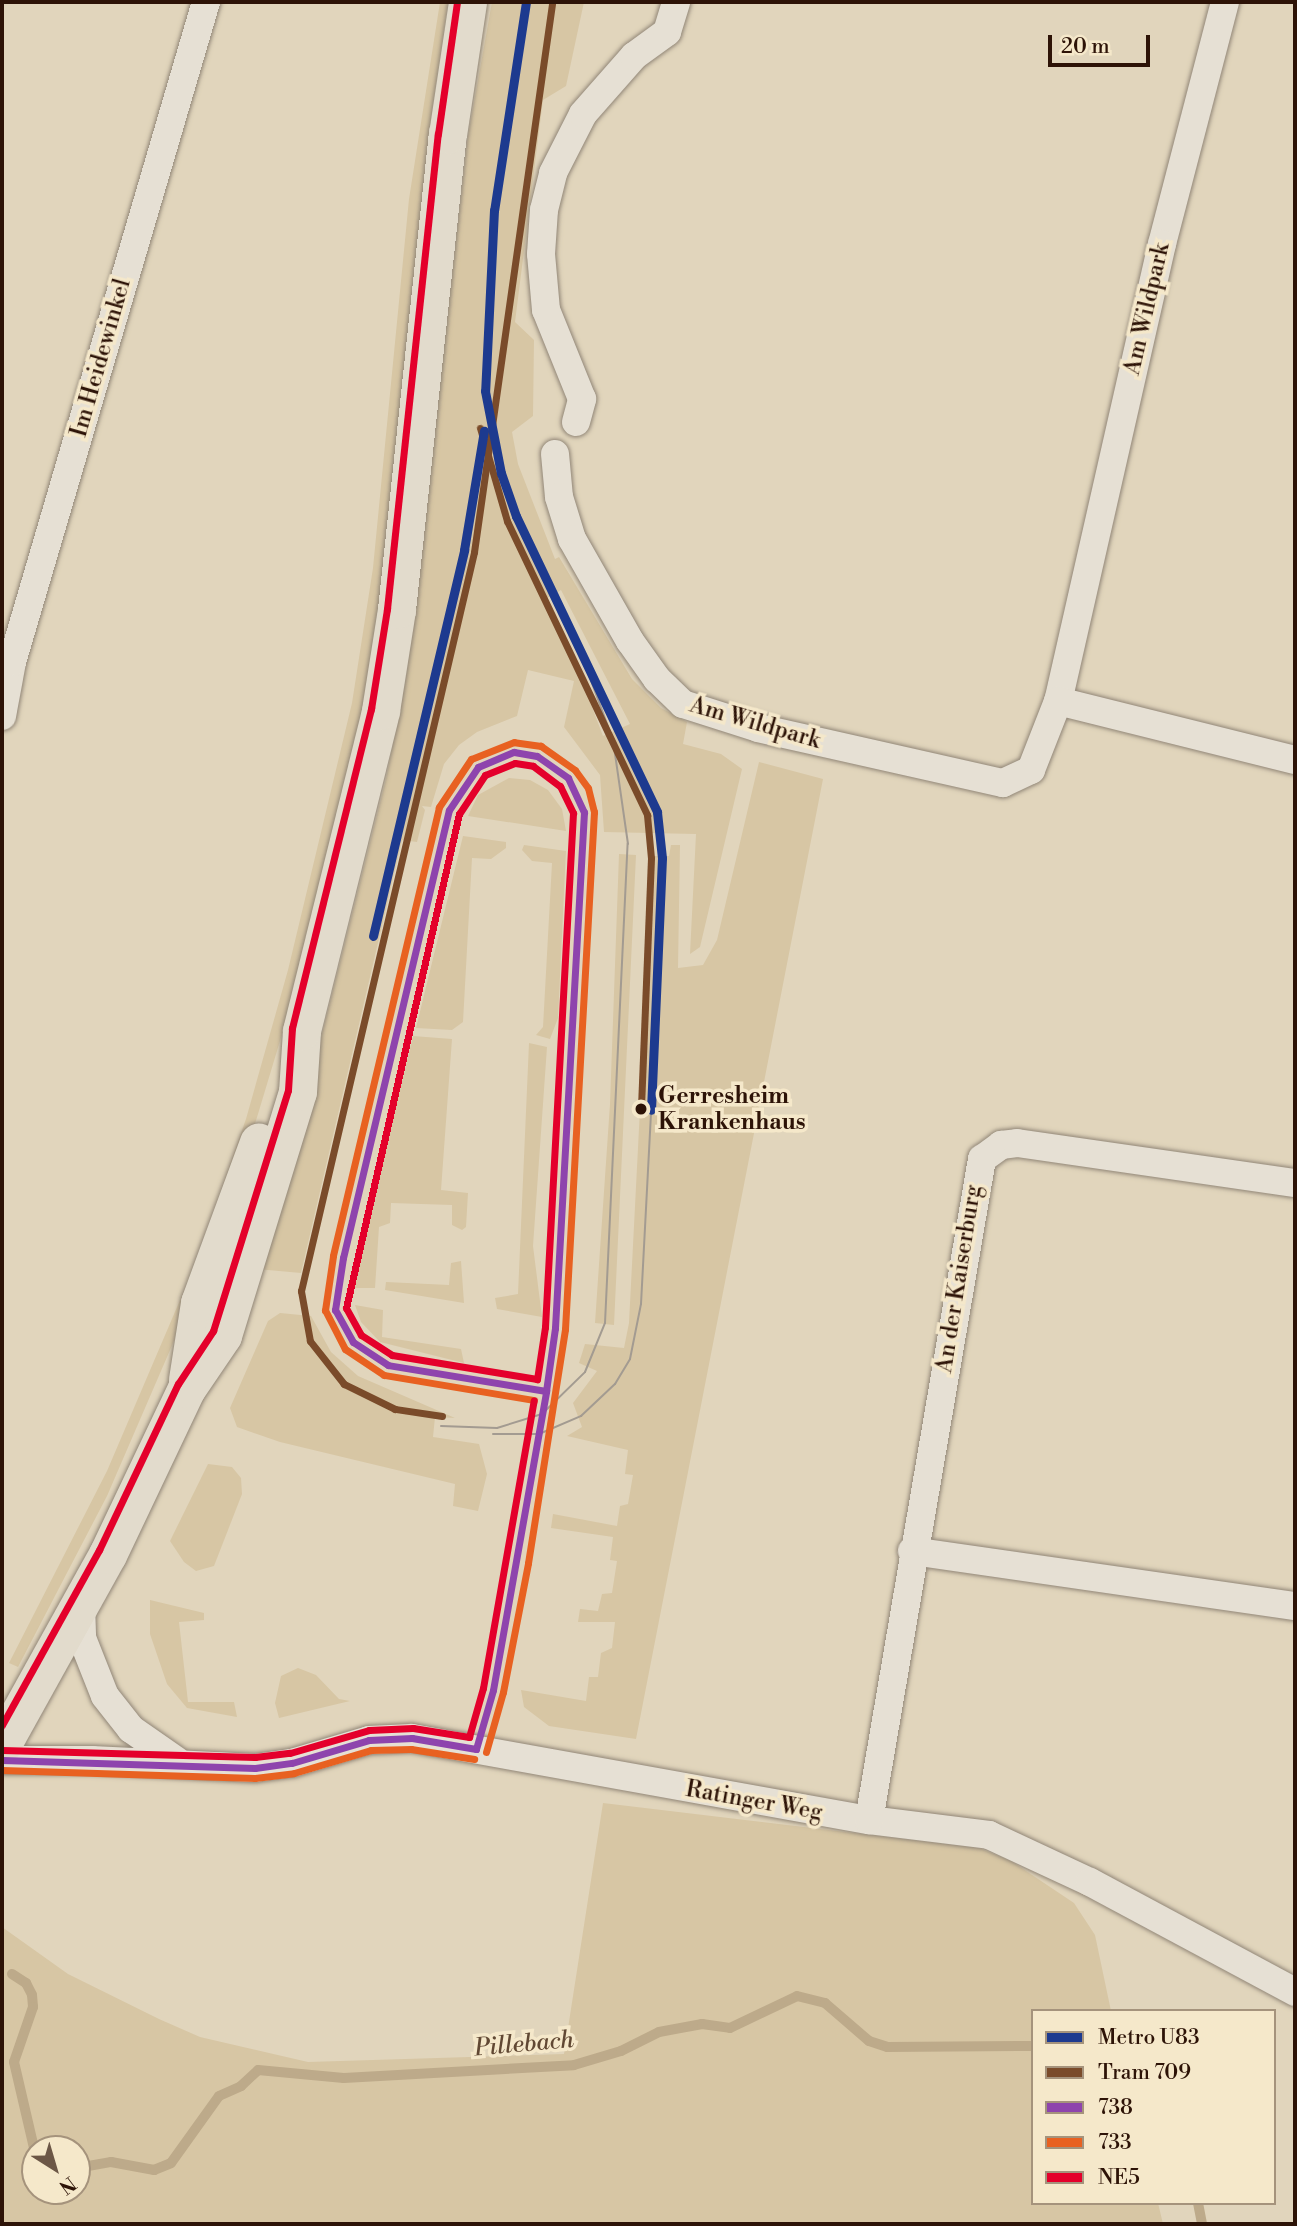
<!DOCTYPE html>
<style>
body{margin:0}
#map{position:relative;width:1297px;height:2226px;overflow:hidden;background:#e1d5bc;font-family:"Libre Bodoni",serif}
div>[style]{position:absolute}
[style*='--x']{left:calc(var(--x)*1px);top:calc(var(--y)*1px);width:calc(var(--w)*1px);rotate:calc(var(--a)*1deg)}
.green>*{inset:0;background:#d7c6a4}
.stream>*{height:10px;margin:-5px;padding:0 5px;transform-origin:5px;border-radius:5px;background:#bdaa8a}
.roads{filter:drop-shadow(0 0 2px #918677) drop-shadow(0 0 2px #918677)}
.minor>*{height:28px;margin:-14px;padding:0 14px;transform-origin:14px;border-radius:14px;background:#e6e0d4}
.primary>*{height:38px;margin:-19px;padding:0 19px;transform-origin:19px;border-radius:19px;background:#e2dbcc}
.tram>*{height:2px;margin:-1px;padding:0 1px;transform-origin:1px;border-radius:1px;background:#a39b91}
.bus-1>*{height:7px;margin:-3.5px;padding:0 3.5px;transform-origin:3.5px;border-radius:3.5px;background:#8e44ad}
.bus-2>*{height:7px;margin:-3.5px;padding:0 3.5px;transform-origin:3.5px;border-radius:3.5px;background:#e86121}
.bus-3>*{height:7px;margin:-3.5px;padding:0 3.5px;transform-origin:3.5px;border-radius:3.5px;background:#e4002b}
.tram-1>*{height:7px;margin:-3.5px;padding:0 3.5px;transform-origin:3.5px;border-radius:3.5px;background:#7a4b2a}
.metro-1>*{height:9px;margin:-4.5px;padding:0 4.5px;transform-origin:4.5px;border-radius:4.5px;background:#1d3a8f}
.dots>*{width:19px;height:19px;translate:-50% -50%;box-sizing:border-box;border:4px solid #f5e8ca;border-radius:50%}
span{translate:-50% -50%;white-space:nowrap;text-align:center;line-height:1.15;-webkit-text-stroke:7px #f5e8ca;paint-order:stroke}
.street-label{font-size:23px;color:#2d1307}
.stop-label{font-size:23px;color:#2d1307;font-weight:700}
.left{translate:0 -50%;text-align:left}
.water-label{font-size:24px;color:#614833;font-style:italic}
.frame{position:absolute;inset:0;border:4px solid #2d1307;pointer-events:none}
.legend{position:absolute;left:1031px;top:2009px;width:245px;height:196px;box-sizing:border-box;background:#f5e8ca;border:2px solid #a5937c;margin:0;padding:9px 12px;list-style:none;font-size:21px;color:#2d1307}
.legend li{display:flex;align-items:center;gap:14px;height:35px}
.legend b{width:35px;border:2px solid #a5937c}
.north{position:absolute;left:21px;top:2135px;width:70px;height:70px;box-sizing:border-box;background:#f5e8ca;border:2px solid #a5937c;border-radius:50%;rotate:143deg;font-size:19px;font-weight:700;line-height:28px;text-align:center;color:#2d1307}
.north::after{content:'';display:block;margin:auto;width:24px;height:32px;background:#6c5746;clip-path:polygon(50% 0,100% 100%,50% 72%,0 100%)}
.scale{position:absolute;left:1048px;top:35px;width:102px;height:32px;box-sizing:border-box;border:4px solid #2d1307;border-top:0;padding-left:9px;font-size:21px;line-height:24px;white-space:nowrap;color:#2d1307;-webkit-text-stroke:5px #f5e8ca;paint-order:stroke}
</style>
<div id="map">
<div class="green">
<div style="clip-path:polygon(440px 2px,448px 2px,432px 111px,377px 632px,354px 752px,286px 1021px,245px 1157px,201px 1247px,246px 1119px,288px 970px,352px 703px,373px 568px,409px 199px)"></div>
<div style="clip-path:polygon(evenodd,492px 2px,584px 2px,566px 86px,543px 100px,515px 322px,534px 340px,533px 416px,512px 432px,518px 464px,555px 559px,559px 557px,632px 679px,661px 708px,687px 722px,683px 744px,721px 754px,742px 769px,700px 947px,690px 954px,696px 834px,604px 832px,600px 775px,564px 727px,574px 681px,528px 670px,517px 716px,477px 732px,459px 745px,444px 764px,431px 807px,422px 806px,425px 810px,417px 842px,402px 840px,301px 1273px,257px 1269px,311px 1078px,386px 779px,406px 677px,468px 136px,492px 2px,561px 590px,630px 724px,603px 736px,576px 665px,542px 601px,561px 590px)"></div>
<div style="clip-path:polygon(759px 762px,823px 779px,636px 1739px,549px 1726px,524px 1707px,521px 1690px,586px 1701px,589px 1677px,598px 1677px,601px 1653px,612px 1648px,615px 1622px,578px 1622px,580px 1609px,598px 1611px,602px 1594px,612px 1593px,617px 1561px,610px 1560px,613px 1537px,551px 1528px,553px 1514px,617px 1526px,620px 1506px,628px 1504px,633px 1475px,625px 1474px,628px 1450px,567px 1436px,582px 1427px,573px 1403px,597px 1371px,579px 1363px,585px 1344px,624px 1348px,629px 1323px,653px 856px,669px 856px,671px 845px,680px 845px,678px 968px,703px 965px,717px 940px)"></div>
<div style="clip-path:polygon(509px 778px,530px 780px,548px 790px,562px 809px,566px 831px,468px 816px,478px 795px)"></div>
<div style="clip-path:polygon(463px 836px,506px 842px,506px 848px,491px 859px,472px 858px,463px 1022px,452px 1030px,416px 1028px)"></div>
<div style="clip-path:polygon(524px 845px,566px 851px,558px 1018px,550px 1039px,536px 1035px,543px 1027px,552px 863px,532px 861px,522px 850px)"></div>
<div style="clip-path:polygon(619px 854px,636px 855px,614px 1325px,595px 1323px,610px 1104px)"></div>
<div style="clip-path:polygon(413px 1036px,452px 1039px,441px 1190px,468px 1193px,466px 1227px,462px 1230px,452px 1225px,452px 1205px,391px 1203px,390px 1223px,379px 1227px,375px 1288px,352px 1288px)"></div>
<div style="clip-path:polygon(529px 1043px,547px 1047px,533px 1246px,542px 1317px,497px 1309px,495px 1298px,518px 1294px)"></div>
<div style="clip-path:polygon(461px 1261px,464px 1303px,385px 1290px,386px 1282px,449px 1285px,451px 1263px)"></div>
<div style="clip-path:polygon(192px 1272px,202px 1276px,107px 1496px,18px 1667px,9px 1663px,107px 1471px)"></div>
<div style="clip-path:polygon(355px 1305px,383px 1310px,382px 1337px,461px 1349px,464px 1363px,380px 1342px,361px 1322px)"></div>
<div style="clip-path:polygon(280px 1313px,311px 1316px,331px 1352px,358px 1376px,455px 1418px,435px 1417px,433px 1437px,479px 1444px,487px 1474px,478px 1511px,453px 1506px,455px 1484px,280px 1442px,237px 1427px,230px 1408px,268px 1321px)"></div>
<div style="clip-path:polygon(208px 1464px,232px 1467px,241px 1478px,242px 1494px,214px 1566px,196px 1571px,184px 1562px,170px 1541px)"></div>
<div style="clip-path:polygon(150px 1600px,204px 1613px,204px 1620px,179px 1622px,188px 1702px,234px 1702px,237px 1717px,187px 1708px,167px 1684px,150px 1634px)"></div>
<div style="clip-path:polygon(298px 1668px,316px 1675px,339px 1699px,350px 1701px,279px 1718px,275px 1703px,281px 1676px)"></div>
<div style="clip-path:polygon(evenodd,603px 1803px,979px 1848px,1011px 1861px,1074px 1903px,1095px 1935px,1111px 2011px,1033px 2011px,1033px 2203px,1158px 2203px,1163px 2224px,2px 2224px,2px 1927px,68px 1974px,159px 2019px,200px 2037px,308px 2062px,564px 2054px,603px 1803px,35px 2149px,77px 2149px,77px 2191px,35px 2191px,35px 2149px)"></div>
</div>
<div class="stream">
<div style="--x:12;--y:1974;--w:17;--a:33"></div>
<div style="--x:26;--y:1983;--w:13;--a:63"></div>
<div style="--x:32;--y:1995;--w:12;--a:85"></div>
<div style="--x:33;--y:2007;--w:58;--a:109.1"></div>
<div style="--x:14;--y:2062;--w:92;--a:76.9"></div>
<div style="--x:77;--y:2168;--w:35;--a:-10"></div>
<div style="--x:111;--y:2162;--w:44;--a:10.5"></div>
<div style="--x:154;--y:2170;--w:18;--a:-22"></div>
<div style="--x:171;--y:2163;--w:82;--a:-54.4"></div>
<div style="--x:219;--y:2096;--w:24;--a:-24"></div>
<div style="--x:241;--y:2086;--w:23;--a:-43"></div>
<div style="--x:258;--y:2070;--w:86;--a:5.3"></div>
<div style="--x:344;--y:2078;--w:230;--a:-3.2"></div>
<div style="--x:574;--y:2065;--w:49;--a:-16.6"></div>
<div style="--x:621;--y:2051;--w:42;--a:-26.6"></div>
<div style="--x:659;--y:2032;--w:44;--a:-10.5"></div>
<div style="--x:702;--y:2024;--w:28;--a:8"></div>
<div style="--x:730;--y:2028;--w:74;--a:-25.5"></div>
<div style="--x:797;--y:1996;--w:29;--a:14"></div>
<div style="--x:825;--y:2003;--w:58;--a:40.8"></div>
<div style="--x:869;--y:2041;--w:19;--a:18"></div>
<div style="--x:887;--y:2047;--w:146;--a:-0.4"></div>
<div style="--x:1198;--y:2203;--w:21;--a:79"></div>
</div>
<div class="roads">
<div class="minor">
<div style="--x:1225;--y:2;--w:250;--a:104.6"></div>
<div style="--x:1162;--y:244;--w:469;--a:102.8"></div>
<div style="--x:1058;--y:701;--w:244;--a:14"></div>
<div style="--x:576;--y:422;--w:24;--a:-75"></div>
<div style="--x:582;--y:399;--w:96;--a:-112"></div>
<div style="--x:546;--y:310;--w:56;--a:-95.1"></div>
<div style="--x:541;--y:254;--w:44;--a:-86.1"></div>
<div style="--x:544;--y:210;--w:38;--a:-76"></div>
<div style="--x:553;--y:173;--w:66;--a:-63"></div>
<div style="--x:583;--y:114;--w:77;--a:-48.7"></div>
<div style="--x:634;--y:56;--w:41;--a:-36"></div>
<div style="--x:667;--y:32;--w:31;--a:-73"></div>
<div style="--x:555;--y:454;--w:43;--a:84.7"></div>
<div style="--x:559;--y:497;--w:44;--a:72.8"></div>
<div style="--x:572;--y:539;--w:117;--a:60.4"></div>
<div style="--x:630;--y:641;--w:47;--a:54.6"></div>
<div style="--x:657;--y:679;--w:36;--a:44"></div>
<div style="--x:683;--y:704;--w:79;--a:17.7"></div>
<div style="--x:758;--y:728;--w:251;--a:12.7"></div>
<div style="--x:1003;--y:783;--w:31;--a:-25"></div>
<div style="--x:1031;--y:770;--w:74;--a:-68.6"></div>
<div style="--x:2;--y:716;--w:55;--a:-79.5"></div>
<div style="--x:12;--y:662;--w:688;--a:-73.62"></div>
<div style="--x:912;--y:1551;--w:387;--a:8.2"></div>
<div style="--x:81;--y:1605;--w:33;--a:88"></div>
<div style="--x:82;--y:1638;--w:62;--a:68.4"></div>
<div style="--x:105;--y:1696;--w:42;--a:51.8"></div>
<div style="--x:131;--y:1729;--w:56;--a:34.8"></div>
<div style="--x:2;--y:1760;--w:90;--a:0"></div>
<div style="--x:92;--y:1760;--w:163;--a:2.8"></div>
<div style="--x:255;--y:1768;--w:37;--a:-8"></div>
<div style="--x:292;--y:1763;--w:80;--a:-16.6"></div>
<div style="--x:369;--y:1740;--w:43;--a:-2.7"></div>
<div style="--x:412;--y:1738;--w:464;--a:10.2"></div>
<div style="--x:869;--y:1820;--w:121;--a:7.1"></div>
<div style="--x:989;--y:1835;--w:111;--a:25"></div>
<div style="--x:1090;--y:1882;--w:233;--a:28.2"></div>
<div style="--x:869;--y:1820;--w:671;--a:-80.3"></div>
<div style="--x:982;--y:1159;--w:24;--a:-36"></div>
<div style="--x:1001;--y:1145;--w:16;--a:-7"></div>
<div style="--x:1017;--y:1143;--w:281;--a:8.2"></div>
</div>
<div class="primary">
<div style="--x:188;--y:1380;--w:78;--a:-81.1"></div>
<div style="--x:200;--y:1303;--w:171;--a:-69.8"></div>
<div style="--x:2;--y:1746;--w:218;--a:-61"></div>
<div style="--x:108;--y:1555;--w:184;--a:-64.6"></div>
<div style="--x:187;--y:1389;--w:64;--a:-55.8"></div>
<div style="--x:223;--y:1336;--w:255;--a:-72.9"></div>
<div style="--x:298;--y:1092;--w:61;--a:-86.2"></div>
<div style="--x:302;--y:1031;--w:330;--a:-76.1"></div>
<div style="--x:381;--y:711;--w:102;--a:-81"></div>
<div style="--x:397;--y:610;--w:478;--a:-83.9"></div>
<div style="--x:448;--y:135;--w:134;--a:-81.4"></div>
</div>
</div>
<div class="tram">
<div style="--x:441;--y:1426;--w:56;--a:2"></div>
<div style="--x:497;--y:1428;--w:47;--a:-17.3"></div>
<div style="--x:542;--y:1414;--w:60;--a:-44.3"></div>
<div style="--x:585;--y:1372;--w:53;--a:-67.8"></div>
<div style="--x:605;--y:1323;--w:480;--a:-87.3"></div>
<div style="--x:628;--y:844;--w:105;--a:-98.2"></div>
<div style="--x:613;--y:740;--w:110;--a:-110.3"></div>
<div style="--x:493;--y:1434;--w:46;--a:0"></div>
<div style="--x:539;--y:1434;--w:46;--a:-23.2"></div>
<div style="--x:581;--y:1416;--w:47;--a:-43.3"></div>
<div style="--x:615;--y:1384;--w:29;--a:-59"></div>
<div style="--x:630;--y:1359;--w:56;--a:-78.7"></div>
<div style="--x:641;--y:1304;--w:194;--a:-87"></div>
</div>
<div class="bus-1">
<div style="--x:514;--y:752;--w:23;--a:10"></div>
<div style="--x:537;--y:756;--w:38;--a:35"></div>
<div style="--x:568;--y:778;--w:38;--a:65"></div>
<div style="--x:584;--y:812;--w:517;--a:93.22"></div>
<div style="--x:555;--y:1328;--w:64;--a:98.1"></div>
<div style="--x:546;--y:1391;--w:160;--a:-170.7"></div>
<div style="--x:388;--y:1365;--w:42;--a:-146.7"></div>
<div style="--x:353;--y:1342;--w:37;--a:-119"></div>
<div style="--x:335;--y:1310;--w:53;--a:-81.3"></div>
<div style="--x:343;--y:1258;--w:460;--a:-76.7"></div>
<div style="--x:449;--y:810;--w:52;--a:-56"></div>
<div style="--x:478;--y:767;--w:39;--a:-23"></div>
<div style="--x:476;--y:1749;--w:61;--a:-73.9"></div>
<div style="--x:493;--y:1690;--w:304;--a:-79.9"></div>
<div style="--x:2;--y:1760;--w:253;--a:1.8"></div>
<div style="--x:255;--y:1768;--w:37;--a:-8"></div>
<div style="--x:292;--y:1763;--w:80;--a:-16.6"></div>
<div style="--x:369;--y:1740;--w:43;--a:-2.7"></div>
<div style="--x:412;--y:1738;--w:65;--a:9.8"></div>
</div>
<div class="bus-2">
<div style="--x:486;--y:1752;--w:62;--a:-74.2"></div>
<div style="--x:503;--y:1692;--w:131;--a:-79"></div>
<div style="--x:528;--y:1563;--w:237;--a:-81"></div>
<div style="--x:565;--y:1329;--w:518;--a:-86.79"></div>
<div style="--x:594;--y:812;--w:25;--a:-104"></div>
<div style="--x:588;--y:788;--w:22;--a:-126"></div>
<div style="--x:575;--y:770;--w:42;--a:-144.8"></div>
<div style="--x:541;--y:746;--w:27;--a:-172"></div>
<div style="--x:514;--y:742;--w:46;--a:158.4"></div>
<div style="--x:471;--y:759;--w:58;--a:123.7"></div>
<div style="--x:439;--y:807;--w:461;--a:103.3"></div>
<div style="--x:333;--y:1256;--w:55;--a:98.4"></div>
<div style="--x:325;--y:1310;--w:44;--a:62.9"></div>
<div style="--x:345;--y:1349;--w:47;--a:33.7"></div>
<div style="--x:384;--y:1375;--w:152;--a:9.5"></div>
<div style="--x:2;--y:1770;--w:253;--a:1.8"></div>
<div style="--x:255;--y:1778;--w:39;--a:-7"></div>
<div style="--x:294;--y:1773;--w:80;--a:-16.6"></div>
<div style="--x:371;--y:1750;--w:40;--a:-1.4"></div>
<div style="--x:411;--y:1749;--w:64;--a:9"></div>
</div>
<div class="bus-3">
<div style="--x:515;--y:763;--w:18;--a:9"></div>
<div style="--x:533;--y:766;--w:34;--a:37"></div>
<div style="--x:560;--y:786;--w:30;--a:64"></div>
<div style="--x:573;--y:813;--w:515;--a:93.12"></div>
<div style="--x:545;--y:1327;--w:53;--a:98.7"></div>
<div style="--x:537;--y:1379;--w:147;--a:-170.6"></div>
<div style="--x:392;--y:1355;--w:37;--a:-147"></div>
<div style="--x:361;--y:1335;--w:31;--a:-119"></div>
<div style="--x:346;--y:1308;--w:507;--a:-77.12"></div>
<div style="--x:459;--y:814;--w:47;--a:-56.3"></div>
<div style="--x:485;--y:775;--w:32;--a:-22"></div>
<div style="--x:2;--y:1725;--w:200;--a:-61"></div>
<div style="--x:99;--y:1550;--w:184;--a:-64.6"></div>
<div style="--x:178;--y:1384;--w:64;--a:-56.6"></div>
<div style="--x:213;--y:1331;--w:252;--a:-72.7"></div>
<div style="--x:288;--y:1090;--w:62;--a:-86.3"></div>
<div style="--x:292;--y:1028;--w:329;--a:-76.1"></div>
<div style="--x:371;--y:709;--w:101;--a:-80.9"></div>
<div style="--x:387;--y:609;--w:478;--a:-83.9"></div>
<div style="--x:438;--y:134;--w:133;--a:-81.8"></div>
<div style="--x:2;--y:1750;--w:253;--a:1.6"></div>
<div style="--x:255;--y:1757;--w:35;--a:-7"></div>
<div style="--x:290;--y:1753;--w:82;--a:-16.2"></div>
<div style="--x:369;--y:1730;--w:44;--a:-2.6"></div>
<div style="--x:413;--y:1728;--w:57;--a:9.1"></div>
<div style="--x:469;--y:1737;--w:51;--a:-74.1"></div>
<div style="--x:483;--y:1688;--w:292;--a:-80"></div>
</div>
<div class="tram-1">
<div style="--x:480;--y:428;--w:97;--a:73.8"></div>
<div style="--x:507;--y:521;--w:326;--a:64.5"></div>
<div style="--x:647;--y:815;--w:43;--a:84.7"></div>
<div style="--x:651;--y:858;--w:252;--a:92.3"></div>
<div style="--x:442;--y:1416;--w:48;--a:-171.5"></div>
<div style="--x:395;--y:1409;--w:57;--a:-153.9"></div>
<div style="--x:344;--y:1384;--w:55;--a:-128.3"></div>
<div style="--x:310;--y:1341;--w:51;--a:-100.2"></div>
<div style="--x:301;--y:1291;--w:759;--a:-76.82"></div>
<div style="--x:474;--y:552;--w:554;--a:-81.9"></div>
</div>
<div class="metro-1">
<div style="--x:526;--y:2;--w:210;--a:98.7"></div>
<div style="--x:494;--y:210;--w:181;--a:92.8"></div>
<div style="--x:485;--y:391;--w:84;--a:79"></div>
<div style="--x:501;--y:473;--w:46;--a:70.8"></div>
<div style="--x:516;--y:516;--w:328;--a:64.5"></div>
<div style="--x:657;--y:812;--w:46;--a:83.8"></div>
<div style="--x:662;--y:858;--w:252;--a:92.5"></div>
<div style="--x:373;--y:936;--w:397;--a:-76.7"></div>
<div style="--x:464;--y:550;--w:121;--a:-80.5"></div>
</div>
<div class="dots">
<div style="left:641px;top:1109px;background:#2d1307"></div>
</div>
<div class="street-label">
<span style="left:1147px;top:309px;rotate:-77deg">Am Wildpark</span>
<span style="left:101px;top:358px;rotate:-74deg">Im Heidewinkel</span>
<span style="left:755px;top:723px;rotate:16deg">Am Wildpark</span>
<span style="left:959px;top:1279px;rotate:-81deg">An der Kaiserburg</span>
<span style="left:754px;top:1801px;rotate:10deg">Ratinger Weg</span>
</div>
<div class="stop-label">
<span class="left" style="left:658px;top:1109px">Gerresheim<br>Krankenhaus</span>
</div>
<div class="water-label">
<span style="left:524px;top:2045px;rotate:-5deg">Pillebach</span>
</div>
<div class="frame"></div>
<ul class="legend">
<li><b style="height:9px;background:#1d3a8f"></b>Metro U83</li>
<li><b style="height:9px;background:#7a4b2a"></b>Tram 709</li>
<li><b style="height:9px;background:#8e44ad"></b>738</li>
<li><b style="height:9px;background:#e86121"></b>733</li>
<li><b style="height:9px;background:#e4002b"></b>NE5</li>
</ul>
<div class="north">N</div>
<div class="scale">20 m</div>
</div>
